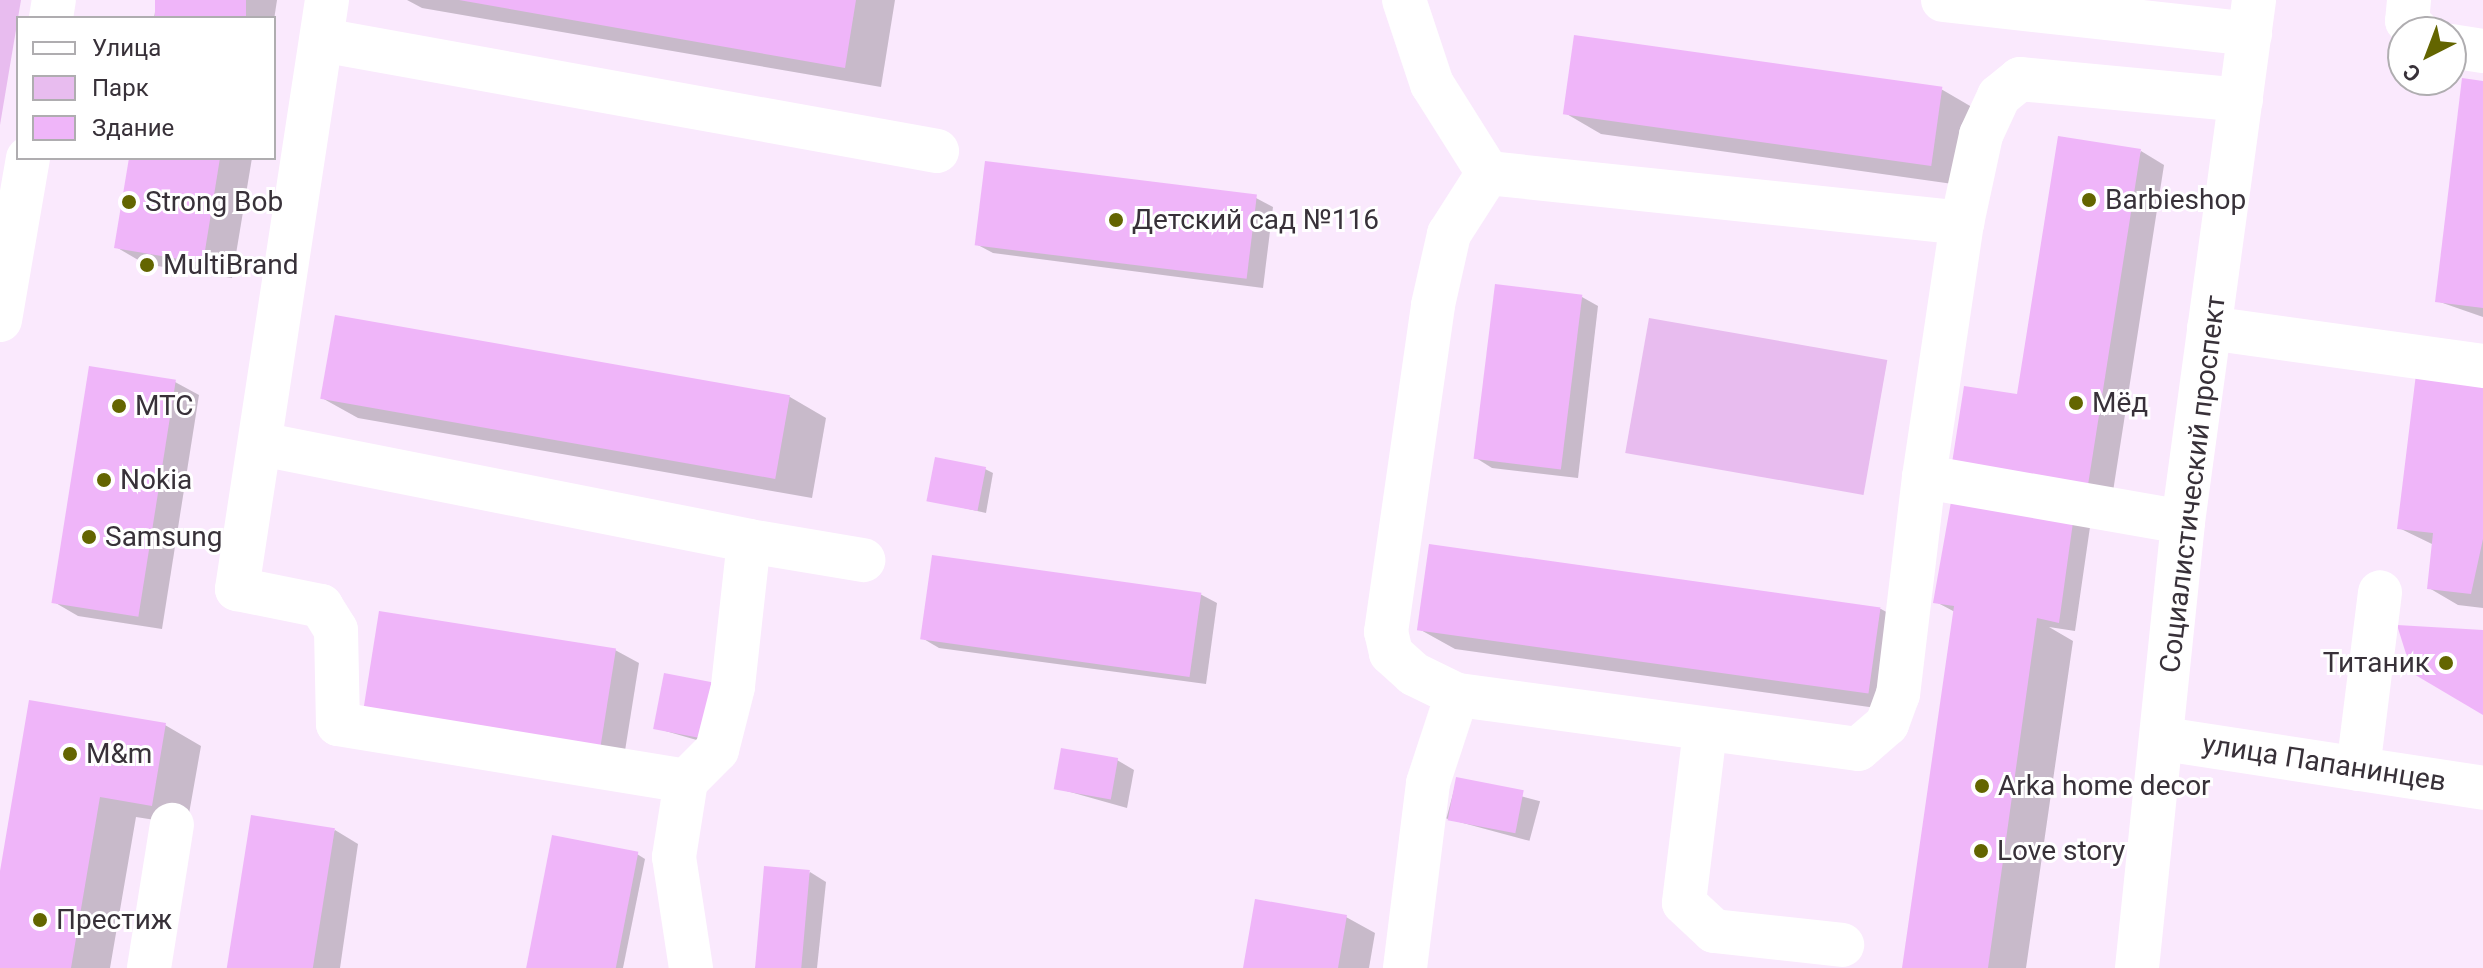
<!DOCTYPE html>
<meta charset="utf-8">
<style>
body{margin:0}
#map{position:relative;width:2483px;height:968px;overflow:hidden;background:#fae9fd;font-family:Roboto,sans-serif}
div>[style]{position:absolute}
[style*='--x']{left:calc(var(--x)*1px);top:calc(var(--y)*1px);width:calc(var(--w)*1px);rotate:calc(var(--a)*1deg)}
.green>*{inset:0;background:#e8bcef;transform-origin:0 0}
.shadow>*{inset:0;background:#0003;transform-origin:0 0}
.building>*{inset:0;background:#efb5f9;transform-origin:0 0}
.minor>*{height:44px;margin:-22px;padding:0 22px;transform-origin:22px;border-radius:22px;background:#fff}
.major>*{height:44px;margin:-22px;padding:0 22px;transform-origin:22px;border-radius:22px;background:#fff}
.dots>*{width:22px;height:22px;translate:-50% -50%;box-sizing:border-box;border:4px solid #fff;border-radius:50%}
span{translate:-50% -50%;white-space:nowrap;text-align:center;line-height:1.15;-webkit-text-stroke:6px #fff;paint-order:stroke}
.poi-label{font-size:28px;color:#383139}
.left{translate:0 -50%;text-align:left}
.right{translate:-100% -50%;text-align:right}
.street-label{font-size:28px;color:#383139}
.legend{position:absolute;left:16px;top:16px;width:260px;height:144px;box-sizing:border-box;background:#fff;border:2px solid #afadb0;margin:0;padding:10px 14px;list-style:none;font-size:24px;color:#383139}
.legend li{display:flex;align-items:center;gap:16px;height:40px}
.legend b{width:40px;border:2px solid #afadb0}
.north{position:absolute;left:2387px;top:16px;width:80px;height:80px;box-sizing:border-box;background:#fff;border:2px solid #afadb0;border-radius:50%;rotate:222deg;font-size:22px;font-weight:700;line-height:32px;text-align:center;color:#383139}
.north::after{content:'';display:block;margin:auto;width:28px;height:36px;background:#636500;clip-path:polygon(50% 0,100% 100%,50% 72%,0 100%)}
</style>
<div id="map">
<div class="green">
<div style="clip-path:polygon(0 0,21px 0,0 125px)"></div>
<div style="left:1649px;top:318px;width:242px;height:137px;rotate:10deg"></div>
</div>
<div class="shadow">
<div style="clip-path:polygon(157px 0,277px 0,274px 20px,154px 18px)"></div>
<div style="clip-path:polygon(407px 0,895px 0,881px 87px,422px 8px)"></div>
<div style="clip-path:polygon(2483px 83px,2483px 317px,2437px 301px)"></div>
<div style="clip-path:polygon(1941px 89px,1977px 110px,1967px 186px,1601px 134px,1565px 113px)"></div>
<div style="clip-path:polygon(2141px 151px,2164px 165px,2112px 498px,1978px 476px)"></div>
<div style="clip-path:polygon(131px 158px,252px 158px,232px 278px,145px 264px,116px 247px)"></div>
<div style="clip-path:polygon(1256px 198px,1273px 207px,1263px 288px,993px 253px,976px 244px)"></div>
<div style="clip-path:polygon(1497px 286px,1582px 297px,1598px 306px,1578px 478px,1492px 468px,1476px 458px)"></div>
<div style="clip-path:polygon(336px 317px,790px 397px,826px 418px,812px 498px,358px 418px,322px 398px)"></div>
<div style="clip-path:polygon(175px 382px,199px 395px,162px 629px,78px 616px,54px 602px)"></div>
<div style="clip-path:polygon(2483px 384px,2483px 608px,2458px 605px,2429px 588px,2434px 545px,2399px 528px)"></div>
<div style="clip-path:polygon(985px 469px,993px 473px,986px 513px,929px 500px)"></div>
<div style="clip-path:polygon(1954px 498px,2090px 527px,2075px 631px,2049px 627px,2073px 641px,2026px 968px,1904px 968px,1955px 612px,1936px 602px)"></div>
<div style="clip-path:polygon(1200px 594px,1217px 603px,1206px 684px,939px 648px,922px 638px)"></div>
<div style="clip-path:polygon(1881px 609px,1917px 629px,1905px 712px,1455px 649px,1419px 629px)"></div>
<div style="clip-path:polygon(615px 650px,639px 663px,624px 757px,390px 720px)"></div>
<div style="clip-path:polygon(666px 676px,721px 747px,655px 728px)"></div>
<div style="clip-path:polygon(165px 725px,201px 746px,187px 825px,136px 817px,110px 968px,0 968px,0 883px)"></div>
<div style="clip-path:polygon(1117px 760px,1134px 770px,1127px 808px,1056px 788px)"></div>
<div style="left:1457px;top:779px;width:86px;height:41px;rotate:15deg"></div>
<div style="clip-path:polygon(335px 830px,358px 844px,340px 968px,230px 968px)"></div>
<div style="clip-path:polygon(637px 854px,645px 859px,623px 968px,527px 968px)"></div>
<div style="clip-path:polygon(810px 872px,826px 882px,817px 968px,755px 968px)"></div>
<div style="clip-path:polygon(1346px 917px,1375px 933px,1369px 968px,1245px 968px)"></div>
</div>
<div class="building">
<div style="left:155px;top:0;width:91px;height:18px"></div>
<div style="clip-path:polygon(459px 0,856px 0,845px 68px)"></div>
<div style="left:1574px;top:35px;width:372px;height:80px;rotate:8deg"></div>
<div style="clip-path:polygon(2462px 78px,2483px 81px,2483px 308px,2435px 302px)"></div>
<div style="clip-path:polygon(2058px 136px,2141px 149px,2088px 485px,1952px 463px,1964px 386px,2017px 394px)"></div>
<div style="clip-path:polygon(129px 158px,220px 158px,203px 263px,114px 248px)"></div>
<div style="left:985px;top:161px;width:274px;height:85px;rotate:7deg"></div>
<div style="left:1495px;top:284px;width:88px;height:176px;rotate:7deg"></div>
<div style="left:335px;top:315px;width:462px;height:85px;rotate:10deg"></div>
<div style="left:89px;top:366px;width:88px;height:240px;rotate:9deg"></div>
<div style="clip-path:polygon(2416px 374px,2483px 382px,2483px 539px,2471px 594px,2427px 589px,2433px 533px,2397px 529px)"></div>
<div style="left:935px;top:457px;width:52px;height:45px;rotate:11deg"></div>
<div style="clip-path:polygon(1952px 496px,2074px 515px,2059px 623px,2037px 618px,1988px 968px,1902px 968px,1954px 606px,1933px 603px)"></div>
<div style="left:1429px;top:544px;width:456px;height:87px;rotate:8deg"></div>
<div style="left:932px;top:555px;width:272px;height:85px;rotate:8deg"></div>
<div style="left:379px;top:611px;width:240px;height:98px;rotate:9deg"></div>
<div style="clip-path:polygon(2397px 625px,2483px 630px,2483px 715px,2412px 673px)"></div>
<div style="left:664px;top:673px;width:53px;height:57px;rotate:11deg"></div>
<div style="clip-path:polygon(29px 700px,166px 723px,152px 806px,100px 797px,71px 968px,0 968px,0 871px)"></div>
<div style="left:1061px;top:748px;width:58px;height:42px;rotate:10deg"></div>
<div style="left:1456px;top:777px;width:69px;height:44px;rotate:11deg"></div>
<div style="left:251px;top:815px;width:85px;height:155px;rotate:9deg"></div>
<div style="left:552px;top:835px;width:88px;height:136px;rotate:11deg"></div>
<div style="left:764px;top:866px;width:46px;height:103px;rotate:5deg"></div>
<div style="clip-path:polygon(1255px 899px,1347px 915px,1338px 968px,1243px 968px)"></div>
</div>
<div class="minor">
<div style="--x:327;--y:0;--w:596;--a:98.69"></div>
<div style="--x:237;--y:589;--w:86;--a:11.4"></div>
<div style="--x:321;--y:606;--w:28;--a:58"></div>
<div style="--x:336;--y:630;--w:94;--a:88.8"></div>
<div style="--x:338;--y:724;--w:353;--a:9.3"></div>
<div style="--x:686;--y:781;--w:77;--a:99"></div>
<div style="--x:674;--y:857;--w:112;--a:81.3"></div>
<div style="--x:1404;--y:0;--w:89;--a:71.6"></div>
<div style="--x:1432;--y:84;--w:105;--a:57.8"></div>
<div style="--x:1943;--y:0;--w:309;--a:6.3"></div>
<div style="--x:2409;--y:0;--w:21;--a:95"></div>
<div style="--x:2407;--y:21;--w:16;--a:45"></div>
<div style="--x:322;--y:40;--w:625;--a:10.23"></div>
<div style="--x:2451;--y:46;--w:32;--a:9"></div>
<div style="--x:2209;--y:328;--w:277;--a:7.9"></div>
<div style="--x:261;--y:444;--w:498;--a:11.2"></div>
<div style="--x:749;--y:541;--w:147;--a:96.3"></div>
<div style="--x:733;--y:687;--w:65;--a:104.3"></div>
<div style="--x:717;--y:750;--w:44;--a:135"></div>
<div style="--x:1924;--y:477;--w:257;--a:-81.5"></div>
<div style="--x:2183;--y:522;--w:263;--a:-170.1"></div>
<div style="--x:1924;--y:477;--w:219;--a:96.8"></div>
<div style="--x:1898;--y:694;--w:32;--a:110"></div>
<div style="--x:1887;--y:724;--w:38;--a:139"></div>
<div style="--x:1858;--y:749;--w:405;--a:-172.3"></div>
<div style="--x:1457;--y:695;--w:48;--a:-154"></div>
<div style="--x:1414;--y:674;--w:31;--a:-138"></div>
<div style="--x:1391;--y:653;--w:22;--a:-103"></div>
<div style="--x:1386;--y:632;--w:330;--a:-81.8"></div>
<div style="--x:1433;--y:305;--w:73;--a:-77.3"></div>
<div style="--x:1449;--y:234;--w:72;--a:-57.4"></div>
<div style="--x:1488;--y:173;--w:477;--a:6"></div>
<div style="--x:1962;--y:223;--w:90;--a:-77.8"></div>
<div style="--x:1981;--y:135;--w:43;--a:-65.2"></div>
<div style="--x:1999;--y:96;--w:27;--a:-39"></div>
<div style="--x:2020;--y:79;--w:222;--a:5.4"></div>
<div style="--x:749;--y:541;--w:116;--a:9.5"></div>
<div style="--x:1705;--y:731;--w:173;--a:97"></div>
<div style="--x:1684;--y:903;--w:41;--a:43"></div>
<div style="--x:1714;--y:931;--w:129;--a:6.2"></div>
<div style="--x:2164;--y:739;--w:323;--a:8.7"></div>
<div style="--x:2358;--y:769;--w:178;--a:-82.9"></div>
<div style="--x:149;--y:968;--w:145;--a:-80.9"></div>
<div style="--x:1405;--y:968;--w:186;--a:-82.9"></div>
<div style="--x:1428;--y:783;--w:93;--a:-71.8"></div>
<div style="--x:2137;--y:968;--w:448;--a:-84.1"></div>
<div style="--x:2183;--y:522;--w:527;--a:-82.25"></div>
</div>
<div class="major">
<div style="--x:51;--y:18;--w:18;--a:-81"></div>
<div style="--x:0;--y:320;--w:164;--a:-80.2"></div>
</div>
<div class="dots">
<div style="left:2089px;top:200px;background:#636500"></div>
<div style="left:129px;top:202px;background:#636500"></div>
<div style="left:1116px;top:220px;background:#636500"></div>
<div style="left:147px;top:265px;background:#636500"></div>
<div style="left:2076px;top:403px;background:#636500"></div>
<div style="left:119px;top:406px;background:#636500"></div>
<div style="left:104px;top:480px;background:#636500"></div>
<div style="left:89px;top:537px;background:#636500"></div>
<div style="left:2446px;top:663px;background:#636500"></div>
<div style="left:70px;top:754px;background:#636500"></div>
<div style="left:1982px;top:786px;background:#636500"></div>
<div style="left:1981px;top:851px;background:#636500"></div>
<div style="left:40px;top:920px;background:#636500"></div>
</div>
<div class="poi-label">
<span class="left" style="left:2105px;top:200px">Barbieshop</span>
<span class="left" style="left:145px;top:202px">Strong Bob</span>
<span class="left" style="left:1132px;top:220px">Детский сад №116</span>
<span class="left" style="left:163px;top:265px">MultiBrand</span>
<span class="left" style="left:2092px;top:403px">Мёд</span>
<span class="left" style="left:135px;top:406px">МТС</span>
<span class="left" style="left:120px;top:480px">Nokia</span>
<span class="left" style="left:105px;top:537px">Samsung</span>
<span class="right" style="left:2430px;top:663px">Титаник</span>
<span class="left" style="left:86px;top:754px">М&amp;m</span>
<span class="left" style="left:1998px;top:786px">Arka home decor</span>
<span class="left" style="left:1997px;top:851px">Love story</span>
<span class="left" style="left:56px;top:920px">Престиж</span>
</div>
<div class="street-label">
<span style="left:2193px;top:484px;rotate:-83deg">Социалистический проспект</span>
<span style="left:2324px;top:763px;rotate:9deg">улица Папанинцев</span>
</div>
<ul class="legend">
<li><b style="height:10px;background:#fff"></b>Улица</li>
<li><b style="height:22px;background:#e8bcef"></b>Парк</li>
<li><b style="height:22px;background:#efb5f9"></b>Здание</li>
</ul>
<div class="north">С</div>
</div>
